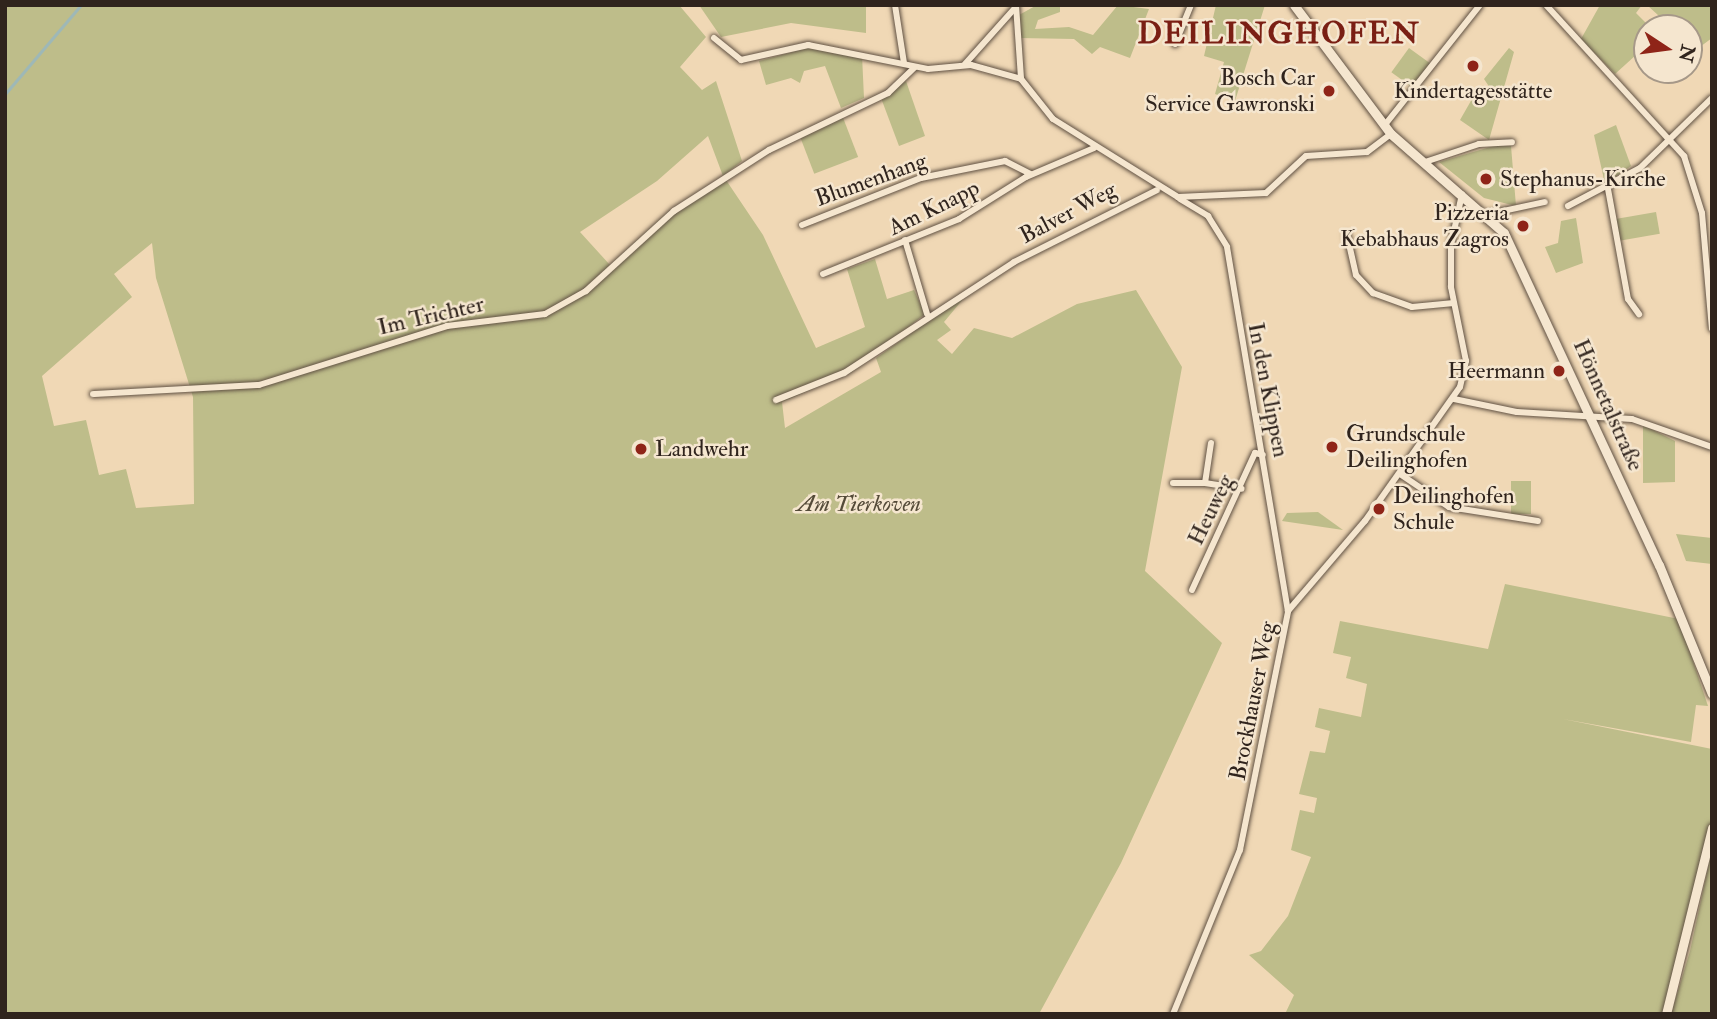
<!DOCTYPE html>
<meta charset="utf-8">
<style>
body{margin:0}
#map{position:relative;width:1717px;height:1019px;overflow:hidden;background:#f0d8b5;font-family:"IM FELL Double Pica",serif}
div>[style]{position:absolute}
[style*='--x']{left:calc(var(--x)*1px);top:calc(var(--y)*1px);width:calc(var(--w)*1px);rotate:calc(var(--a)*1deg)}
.green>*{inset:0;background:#bebd8a;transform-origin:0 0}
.stream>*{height:2.5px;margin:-1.25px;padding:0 1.25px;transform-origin:1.25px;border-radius:1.25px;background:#9eb8b7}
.roads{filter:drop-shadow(0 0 2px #605143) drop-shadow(0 0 2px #605143)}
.street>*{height:6px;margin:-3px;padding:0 3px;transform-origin:3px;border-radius:3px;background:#f5e6cf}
.secondary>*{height:9px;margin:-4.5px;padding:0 4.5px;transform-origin:4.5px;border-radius:4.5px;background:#f5e6cf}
.dots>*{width:19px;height:19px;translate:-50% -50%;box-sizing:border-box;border:4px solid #f5e6cf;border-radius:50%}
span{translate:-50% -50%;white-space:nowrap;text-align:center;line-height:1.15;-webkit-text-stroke:5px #f5e6cf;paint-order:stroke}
.poi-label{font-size:23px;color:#30241d}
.right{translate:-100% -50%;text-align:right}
.left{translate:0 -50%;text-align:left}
.street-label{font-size:23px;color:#30241d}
.park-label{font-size:23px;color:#544a38;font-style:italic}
.district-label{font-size:30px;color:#7a1f14;font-weight:700;letter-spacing:2px}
.frame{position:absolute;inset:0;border:7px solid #30241d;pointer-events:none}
.north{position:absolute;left:1633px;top:14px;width:70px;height:70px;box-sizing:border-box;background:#f5e6cf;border:2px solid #a69888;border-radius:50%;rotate:103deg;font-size:19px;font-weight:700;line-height:28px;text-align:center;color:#30241d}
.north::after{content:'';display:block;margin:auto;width:24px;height:32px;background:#8f2418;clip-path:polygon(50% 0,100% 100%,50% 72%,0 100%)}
</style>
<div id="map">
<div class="green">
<div style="clip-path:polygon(evenodd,5px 5px,679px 5px,706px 37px,680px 67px,702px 90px,716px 81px,742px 161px,723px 176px,708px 136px,657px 181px,580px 232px,610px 265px,670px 210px,726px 180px,763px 235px,816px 348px,865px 327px,847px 269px,875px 259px,887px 299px,914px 290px,925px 314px,852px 372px,782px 402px,785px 428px,881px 372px,876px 358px,969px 292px,944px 322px,951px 330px,937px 340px,952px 354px,974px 328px,1012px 338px,1077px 304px,1136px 290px,1182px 367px,1145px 571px,1222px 643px,1121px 863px,1039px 1014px,5px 1014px,5px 5px,152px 243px,156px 278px,193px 397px,194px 504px,136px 508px,126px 469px,99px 475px,86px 420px,54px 426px,42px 376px,132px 297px,114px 274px,152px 243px)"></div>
<div style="clip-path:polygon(699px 5px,866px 5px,866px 33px,791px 23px,721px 37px)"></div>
<div style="clip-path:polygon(1037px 5px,1060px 5px,1060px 12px,1038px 20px,1035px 29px,1069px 27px,1093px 35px,1118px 5px,1149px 9px,1130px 58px,1100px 47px,1092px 54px,1074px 39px,1019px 38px,1019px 15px)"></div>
<div style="clip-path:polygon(1216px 5px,1265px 5px,1235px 101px,1215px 94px,1224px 62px,1204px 56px)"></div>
<div style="clip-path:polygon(1600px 5px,1642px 5px,1636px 13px,1650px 27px,1659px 16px,1647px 5px,1712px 5px,1712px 38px,1689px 55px,1689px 28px,1647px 28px,1647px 45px,1615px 74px,1581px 39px)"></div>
<div style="clip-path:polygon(807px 48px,862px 55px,864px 98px,841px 108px,825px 66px,804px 71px,800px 83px,791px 78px,766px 85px,759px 61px)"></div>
<div style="left:1409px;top:48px;width:26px;height:30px;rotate:36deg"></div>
<div style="clip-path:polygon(1509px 48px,1514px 52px,1489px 140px,1460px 120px,1476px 92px,1490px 88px,1484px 79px)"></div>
<div style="clip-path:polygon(906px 81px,925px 136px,899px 146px,881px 98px)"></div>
<div style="left:842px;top:115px;width:45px;height:47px;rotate:69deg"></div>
<div style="clip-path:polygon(1616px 125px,1631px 166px,1605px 184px,1594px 135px)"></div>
<div style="clip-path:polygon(1497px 145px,1511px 146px,1516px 206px,1484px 198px,1439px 162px)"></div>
<div style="left:1656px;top:212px;width:22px;height:41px;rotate:80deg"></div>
<div style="clip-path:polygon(1576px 218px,1583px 263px,1556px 273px,1545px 247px,1558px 243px,1561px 221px)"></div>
<div style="clip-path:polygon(1643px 425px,1675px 441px,1675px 482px,1643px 483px)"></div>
<div style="left:1511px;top:481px;width:20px;height:33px"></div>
<div style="clip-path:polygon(1318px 512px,1343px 530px,1282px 521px,1287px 513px)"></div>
<div style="clip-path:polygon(1676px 534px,1712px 538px,1712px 564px,1686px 561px)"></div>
<div style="clip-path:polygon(1505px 584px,1679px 619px,1708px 706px,1696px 705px,1691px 742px,1563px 719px,1712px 749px,1712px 823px,1665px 1014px,1285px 1014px,1294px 995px,1249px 955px,1261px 951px,1288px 916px,1311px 857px,1291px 850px,1300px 810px,1314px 813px,1317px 798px,1299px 794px,1310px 751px,1325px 753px,1330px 731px,1315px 727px,1319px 708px,1361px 717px,1367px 684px,1346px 678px,1351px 657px,1333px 653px,1340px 621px,1488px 649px)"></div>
<div style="clip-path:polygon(1712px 849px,1712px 1014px,1671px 1014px,1690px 951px)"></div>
</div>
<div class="stream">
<div style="--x:5;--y:94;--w:117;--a:-49.5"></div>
</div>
<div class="roads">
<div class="street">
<div style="--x:895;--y:5;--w:59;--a:81.2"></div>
<div style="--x:1016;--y:5;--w:74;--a:86.1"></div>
<div style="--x:1546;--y:5;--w:205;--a:47.6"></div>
<div style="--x:1684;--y:156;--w:60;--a:72.5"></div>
<div style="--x:1702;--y:213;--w:116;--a:85.1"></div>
<div style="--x:714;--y:38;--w:35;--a:39"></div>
<div style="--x:741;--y:60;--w:69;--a:-12.6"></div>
<div style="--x:808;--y:45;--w:122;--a:11.3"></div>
<div style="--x:928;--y:69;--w:43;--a:-5.3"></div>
<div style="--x:971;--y:65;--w:52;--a:15.6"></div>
<div style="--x:1021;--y:79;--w:51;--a:51.3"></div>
<div style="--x:1053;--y:119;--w:147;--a:32"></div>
<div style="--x:1178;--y:197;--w:88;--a:-2.6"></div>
<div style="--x:1266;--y:193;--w:54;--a:-42.8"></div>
<div style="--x:1306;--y:156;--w:61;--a:-3.8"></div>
<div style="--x:1367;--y:152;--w:30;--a:-37"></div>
<div style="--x:1175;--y:44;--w:42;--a:-67.7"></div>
<div style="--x:965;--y:64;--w:76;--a:-48.2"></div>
<div style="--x:1384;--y:126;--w:154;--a:-51.6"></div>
<div style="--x:1425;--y:162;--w:57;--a:-18.4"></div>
<div style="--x:1479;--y:144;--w:33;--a:-3"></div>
<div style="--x:1608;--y:189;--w:112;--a:79.7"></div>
<div style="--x:1628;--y:299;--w:19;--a:54"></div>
<div style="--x:1180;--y:199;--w:33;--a:31"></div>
<div style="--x:1208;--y:216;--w:36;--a:58"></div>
<div style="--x:1227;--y:247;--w:369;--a:80.5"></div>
<div style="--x:1568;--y:206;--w:81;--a:-27.8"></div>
<div style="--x:1640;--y:168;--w:100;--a:-44.2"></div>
<div style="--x:1489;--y:214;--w:57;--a:-12.1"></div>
<div style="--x:802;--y:225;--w:128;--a:-21.6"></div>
<div style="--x:921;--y:178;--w:86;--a:-11.4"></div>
<div style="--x:1005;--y:161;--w:29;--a:27"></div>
<div style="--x:1347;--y:235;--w:41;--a:77.3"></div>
<div style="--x:1356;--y:275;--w:25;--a:47"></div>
<div style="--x:1373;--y:293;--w:41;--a:19.7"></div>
<div style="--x:1412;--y:307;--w:42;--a:-5.4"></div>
<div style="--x:905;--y:240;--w:77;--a:73.4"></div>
<div style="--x:823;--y:274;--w:147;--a:-22"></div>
<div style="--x:959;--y:219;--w:79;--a:-32.1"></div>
<div style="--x:1026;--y:177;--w:74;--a:-23.1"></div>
<div style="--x:93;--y:394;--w:166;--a:-3.1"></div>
<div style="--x:259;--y:385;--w:197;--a:-17.4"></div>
<div style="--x:447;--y:326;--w:99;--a:-7"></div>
<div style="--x:545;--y:314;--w:47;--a:-29.3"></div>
<div style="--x:586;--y:291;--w:119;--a:-42.3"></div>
<div style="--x:674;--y:211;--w:113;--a:-32.7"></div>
<div style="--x:769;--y:150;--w:132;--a:-25.6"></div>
<div style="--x:888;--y:93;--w:37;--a:-44"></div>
<div style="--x:1454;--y:399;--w:64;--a:11.7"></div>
<div style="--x:1517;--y:412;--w:115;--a:3.5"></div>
<div style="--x:1632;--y:419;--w:85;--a:19.3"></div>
<div style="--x:776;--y:400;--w:73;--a:-21.7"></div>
<div style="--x:844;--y:373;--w:203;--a:-33.1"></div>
<div style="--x:1014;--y:262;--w:160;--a:-26.7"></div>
<div style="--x:1211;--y:443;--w:40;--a:98.5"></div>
<div style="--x:1205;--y:483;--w:37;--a:9"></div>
<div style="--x:1400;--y:474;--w:59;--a:34"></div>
<div style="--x:1449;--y:507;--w:90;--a:8.9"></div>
<div style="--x:1173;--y:483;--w:32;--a:0"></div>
<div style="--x:1192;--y:590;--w:151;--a:-65.3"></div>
<div style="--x:1255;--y:453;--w:8;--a:14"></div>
<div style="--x:1173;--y:1014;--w:177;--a:-67.8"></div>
<div style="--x:1240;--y:850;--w:244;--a:-78.6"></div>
<div style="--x:1288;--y:611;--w:118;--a:-49.5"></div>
<div style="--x:1365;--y:521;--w:164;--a:-54.7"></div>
<div style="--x:1460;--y:387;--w:27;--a:-77"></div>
<div style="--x:1466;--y:361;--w:76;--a:-101.5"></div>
<div style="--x:1451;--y:287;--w:42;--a:-90"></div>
<div style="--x:1451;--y:245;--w:52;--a:-77.8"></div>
</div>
<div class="secondary">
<div style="--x:1294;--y:5;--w:161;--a:53.1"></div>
<div style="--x:1391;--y:134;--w:150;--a:41.2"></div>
<div style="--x:1504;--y:233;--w:366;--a:65"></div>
<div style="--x:1659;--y:565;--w:139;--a:67.7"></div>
<div style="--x:1666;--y:1014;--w:192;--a:-76.1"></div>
</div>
</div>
<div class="dots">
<div style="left:1473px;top:66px;background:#8f2418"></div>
<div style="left:1329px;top:91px;background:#8f2418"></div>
<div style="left:1486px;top:179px;background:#8f2418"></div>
<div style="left:1523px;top:226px;background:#8f2418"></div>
<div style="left:1559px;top:371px;background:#8f2418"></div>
<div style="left:1332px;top:447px;background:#8f2418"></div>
<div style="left:641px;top:449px;background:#8f2418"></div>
<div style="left:1379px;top:509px;background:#8f2418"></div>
</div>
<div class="poi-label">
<span class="right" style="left:1315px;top:91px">Bosch Car<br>Service Gawronski</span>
<span style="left:1473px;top:91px">Kindertagesstätte</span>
<span class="left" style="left:1500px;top:179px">Stephanus-Kirche</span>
<span class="right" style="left:1509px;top:226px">Pizzeria<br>Kebabhaus Zagros</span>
<span class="right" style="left:1545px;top:371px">Heermann</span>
<span class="left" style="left:1346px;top:447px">Grundschule<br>Deilinghofen</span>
<span class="left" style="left:655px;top:449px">Landwehr</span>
<span class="left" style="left:1393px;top:509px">Deilinghofen<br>Schule</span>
</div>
<div class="street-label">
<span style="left:871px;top:180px;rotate:-20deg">Blumenhang</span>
<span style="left:934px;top:208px;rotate:-26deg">Am Knapp</span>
<span style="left:1068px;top:213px;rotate:-28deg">Balver Weg</span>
<span style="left:431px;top:316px;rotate:-13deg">Im Trichter</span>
<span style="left:1268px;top:390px;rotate:79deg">In den Klippen</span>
<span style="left:1608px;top:405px;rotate:66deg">Hönnetalstraße</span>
<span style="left:1211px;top:510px;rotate:-64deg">Heuweg</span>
<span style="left:1253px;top:701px;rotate:-79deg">Brockhauser Weg</span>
</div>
<div class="park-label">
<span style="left:859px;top:504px">Am Tierkoven</span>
</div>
<div class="district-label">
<span style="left:1279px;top:34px">DEILINGHOFEN</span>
</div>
<div class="frame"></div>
<div class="north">N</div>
</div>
